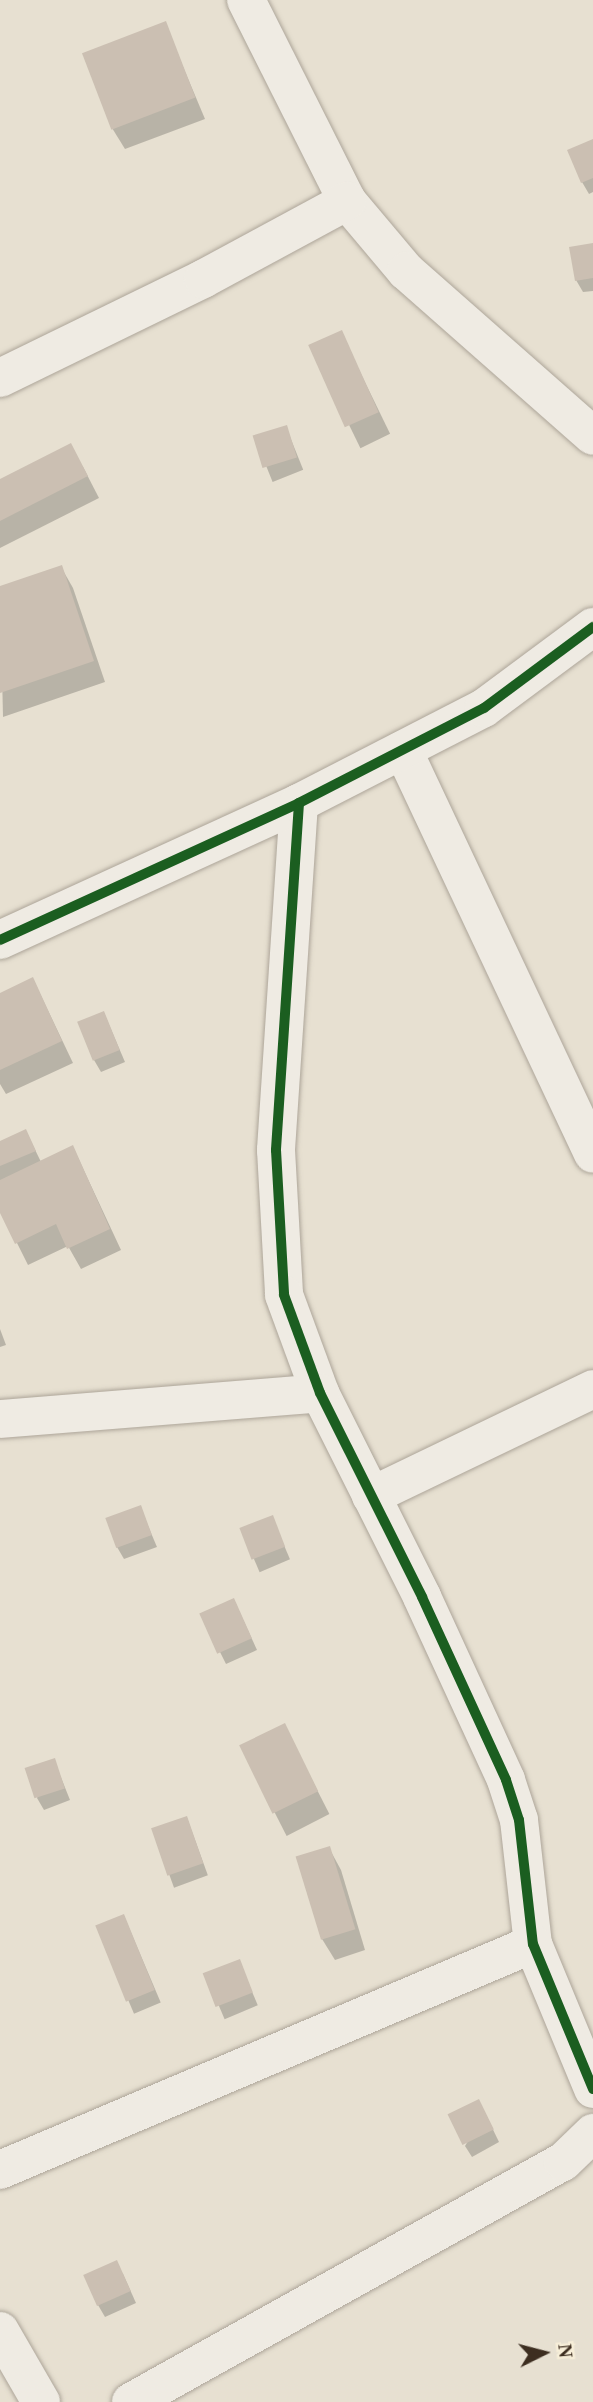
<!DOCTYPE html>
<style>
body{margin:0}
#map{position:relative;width:593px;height:2402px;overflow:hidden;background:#e7e0d1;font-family:"Times New Roman",serif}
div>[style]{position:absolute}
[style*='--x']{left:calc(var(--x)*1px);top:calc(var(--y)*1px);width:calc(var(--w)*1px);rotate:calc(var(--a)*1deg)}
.shadow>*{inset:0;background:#0003;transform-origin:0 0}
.building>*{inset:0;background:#cbbfb2;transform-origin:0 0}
.roads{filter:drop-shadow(0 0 2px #ada599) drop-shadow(0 0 2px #ada599)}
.minor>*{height:38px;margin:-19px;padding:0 19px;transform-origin:19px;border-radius:19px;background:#efebe3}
.cycleway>*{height:10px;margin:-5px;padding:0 5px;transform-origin:5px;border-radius:5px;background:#1b5e20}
span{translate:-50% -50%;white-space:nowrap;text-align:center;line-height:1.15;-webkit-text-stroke:5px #f7eed8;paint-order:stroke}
.north{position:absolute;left:509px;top:2318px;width:70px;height:70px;-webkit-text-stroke:5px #f7eed8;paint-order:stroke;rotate:84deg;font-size:19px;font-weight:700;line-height:28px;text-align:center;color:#3d2e20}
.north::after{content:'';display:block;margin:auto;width:24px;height:32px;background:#3d2e20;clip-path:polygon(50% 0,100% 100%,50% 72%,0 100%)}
</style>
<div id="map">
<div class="shadow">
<div style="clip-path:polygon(165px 24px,205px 119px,125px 149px,112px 128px)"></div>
<div style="clip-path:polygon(593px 141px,593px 192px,589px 194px,582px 182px)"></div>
<div style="clip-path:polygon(593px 245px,593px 291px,583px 292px,576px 280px)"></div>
<div style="left:341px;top:333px;width:112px;height:33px;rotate:64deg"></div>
<div style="left:286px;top:427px;width:46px;height:33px;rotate:68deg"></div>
<div style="clip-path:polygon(83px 467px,99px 498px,0 548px,0 481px)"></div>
<div style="clip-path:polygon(61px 567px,73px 588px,105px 682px,3px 717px,0 588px)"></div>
<div style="clip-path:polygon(33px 979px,73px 1063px,6px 1094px,0 1084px,0 995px)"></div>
<div style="clip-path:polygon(104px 1013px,125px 1062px,101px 1072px,94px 1060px)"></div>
<div style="clip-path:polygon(26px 1131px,41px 1162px,73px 1147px,121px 1250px,81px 1269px,68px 1246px,28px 1265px,0 1209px,0 1143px)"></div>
<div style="clip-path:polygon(0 1329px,6px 1345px,0 1347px)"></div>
<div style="clip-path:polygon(140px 1507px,157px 1547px,124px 1559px,117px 1547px)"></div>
<div style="left:272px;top:1517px;width:46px;height:33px;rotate:67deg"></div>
<div style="clip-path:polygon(234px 1600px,257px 1650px,226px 1664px,220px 1652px)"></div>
<div style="left:284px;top:1725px;width:100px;height:48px;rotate:63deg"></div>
<div style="clip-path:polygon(54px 1760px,70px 1800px,44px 1810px,37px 1798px)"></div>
<div style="left:187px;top:1818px;width:61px;height:36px;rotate:70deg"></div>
<div style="clip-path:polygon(329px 1848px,341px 1870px,365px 1950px,335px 1960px,322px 1939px)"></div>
<div style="left:124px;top:1916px;width:94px;height:29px;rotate:67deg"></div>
<div style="left:239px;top:1961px;width:48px;height:36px;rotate:67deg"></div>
<div style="clip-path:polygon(485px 2113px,499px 2142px,472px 2157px,465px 2146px)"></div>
<div style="clip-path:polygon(123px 2274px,136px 2303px,105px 2317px,98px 2305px)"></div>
</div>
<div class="building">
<div style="left:166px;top:21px;width:82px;height:90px;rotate:69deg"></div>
<div style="clip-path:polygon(593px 139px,593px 178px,581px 183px,567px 150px)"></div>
<div style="clip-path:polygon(593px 243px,593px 278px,575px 281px,569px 247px)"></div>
<div style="left:342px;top:330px;width:90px;height:37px;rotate:66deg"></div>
<div style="left:287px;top:425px;width:34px;height:36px;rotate:73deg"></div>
<div style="clip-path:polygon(71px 443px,88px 476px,0 521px,0 479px)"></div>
<div style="clip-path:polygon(62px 565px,94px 661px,0 693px,0 586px)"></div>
<div style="clip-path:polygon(33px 977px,62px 1041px,0 1070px,0 993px)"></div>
<div style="left:104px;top:1011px;width:42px;height:29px;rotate:68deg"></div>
<div style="clip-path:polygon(26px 1129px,36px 1151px,0 1166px,0 1141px)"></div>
<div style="clip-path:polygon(73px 1145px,110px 1229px,67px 1249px,56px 1224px,15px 1244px,0 1213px,0 1180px)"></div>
<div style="left:141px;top:1505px;width:32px;height:38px;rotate:70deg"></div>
<div style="left:273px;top:1515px;width:34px;height:36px;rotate:69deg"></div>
<div style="left:234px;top:1598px;width:44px;height:38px;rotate:66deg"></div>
<div style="left:285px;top:1723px;width:76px;height:51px;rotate:64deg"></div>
<div style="left:55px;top:1758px;width:32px;height:32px;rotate:72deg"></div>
<div style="left:187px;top:1816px;width:50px;height:38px;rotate:71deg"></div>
<div style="left:330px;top:1846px;width:87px;height:36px;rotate:73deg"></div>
<div style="left:124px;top:1914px;width:82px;height:31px;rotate:68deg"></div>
<div style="left:240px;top:1959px;width:36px;height:40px;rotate:69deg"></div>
<div style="left:479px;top:2099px;width:34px;height:35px;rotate:64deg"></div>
<div style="left:117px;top:2260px;width:34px;height:37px;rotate:66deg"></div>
</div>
<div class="roads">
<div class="minor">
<div style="--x:246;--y:0;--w:225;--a:63.3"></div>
<div style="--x:347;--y:201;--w:92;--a:49.9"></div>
<div style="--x:406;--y:271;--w:249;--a:41.4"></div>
<div style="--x:0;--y:378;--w:226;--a:-26"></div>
<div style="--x:203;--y:279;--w:164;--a:-28.4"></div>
<div style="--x:403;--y:750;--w:446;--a:64.8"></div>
<div style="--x:299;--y:803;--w:348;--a:93.8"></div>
<div style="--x:276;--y:1150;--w:145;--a:86.8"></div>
<div style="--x:284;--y:1295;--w:104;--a:69.8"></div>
<div style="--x:320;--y:1393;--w:228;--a:63.4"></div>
<div style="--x:422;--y:1597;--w:201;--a:65.3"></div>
<div style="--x:506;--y:1780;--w:42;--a:72"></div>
<div style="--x:519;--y:1820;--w:125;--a:83.6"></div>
<div style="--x:533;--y:1944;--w:157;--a:67.5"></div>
<div style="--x:0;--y:940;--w:329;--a:-24.6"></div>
<div style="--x:299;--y:803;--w:208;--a:-27.2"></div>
<div style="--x:484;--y:708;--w:136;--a:-36.6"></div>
<div style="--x:0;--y:1419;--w:321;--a:-4.6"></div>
<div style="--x:371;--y:1496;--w:246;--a:-25.7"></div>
<div style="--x:0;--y:2170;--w:579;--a:-22.98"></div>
<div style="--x:0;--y:2331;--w:82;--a:60"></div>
<div style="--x:131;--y:2402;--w:494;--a:-29.1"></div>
<div style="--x:563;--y:2162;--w:42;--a:-44"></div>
</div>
</div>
<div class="cycleway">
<div style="--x:299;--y:803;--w:348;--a:93.8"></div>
<div style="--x:276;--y:1150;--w:145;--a:86.8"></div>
<div style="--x:284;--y:1295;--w:104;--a:69.8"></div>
<div style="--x:320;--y:1393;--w:228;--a:63.4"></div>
<div style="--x:422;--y:1597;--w:201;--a:65.3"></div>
<div style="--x:506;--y:1780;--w:42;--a:72"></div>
<div style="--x:519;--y:1820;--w:125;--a:83.6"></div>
<div style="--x:533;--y:1944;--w:157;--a:67.5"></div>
<div style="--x:0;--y:940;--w:329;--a:-24.6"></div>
<div style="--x:299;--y:803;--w:208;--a:-27.2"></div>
<div style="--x:484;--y:708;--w:136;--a:-36.6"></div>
</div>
<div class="north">N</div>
</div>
